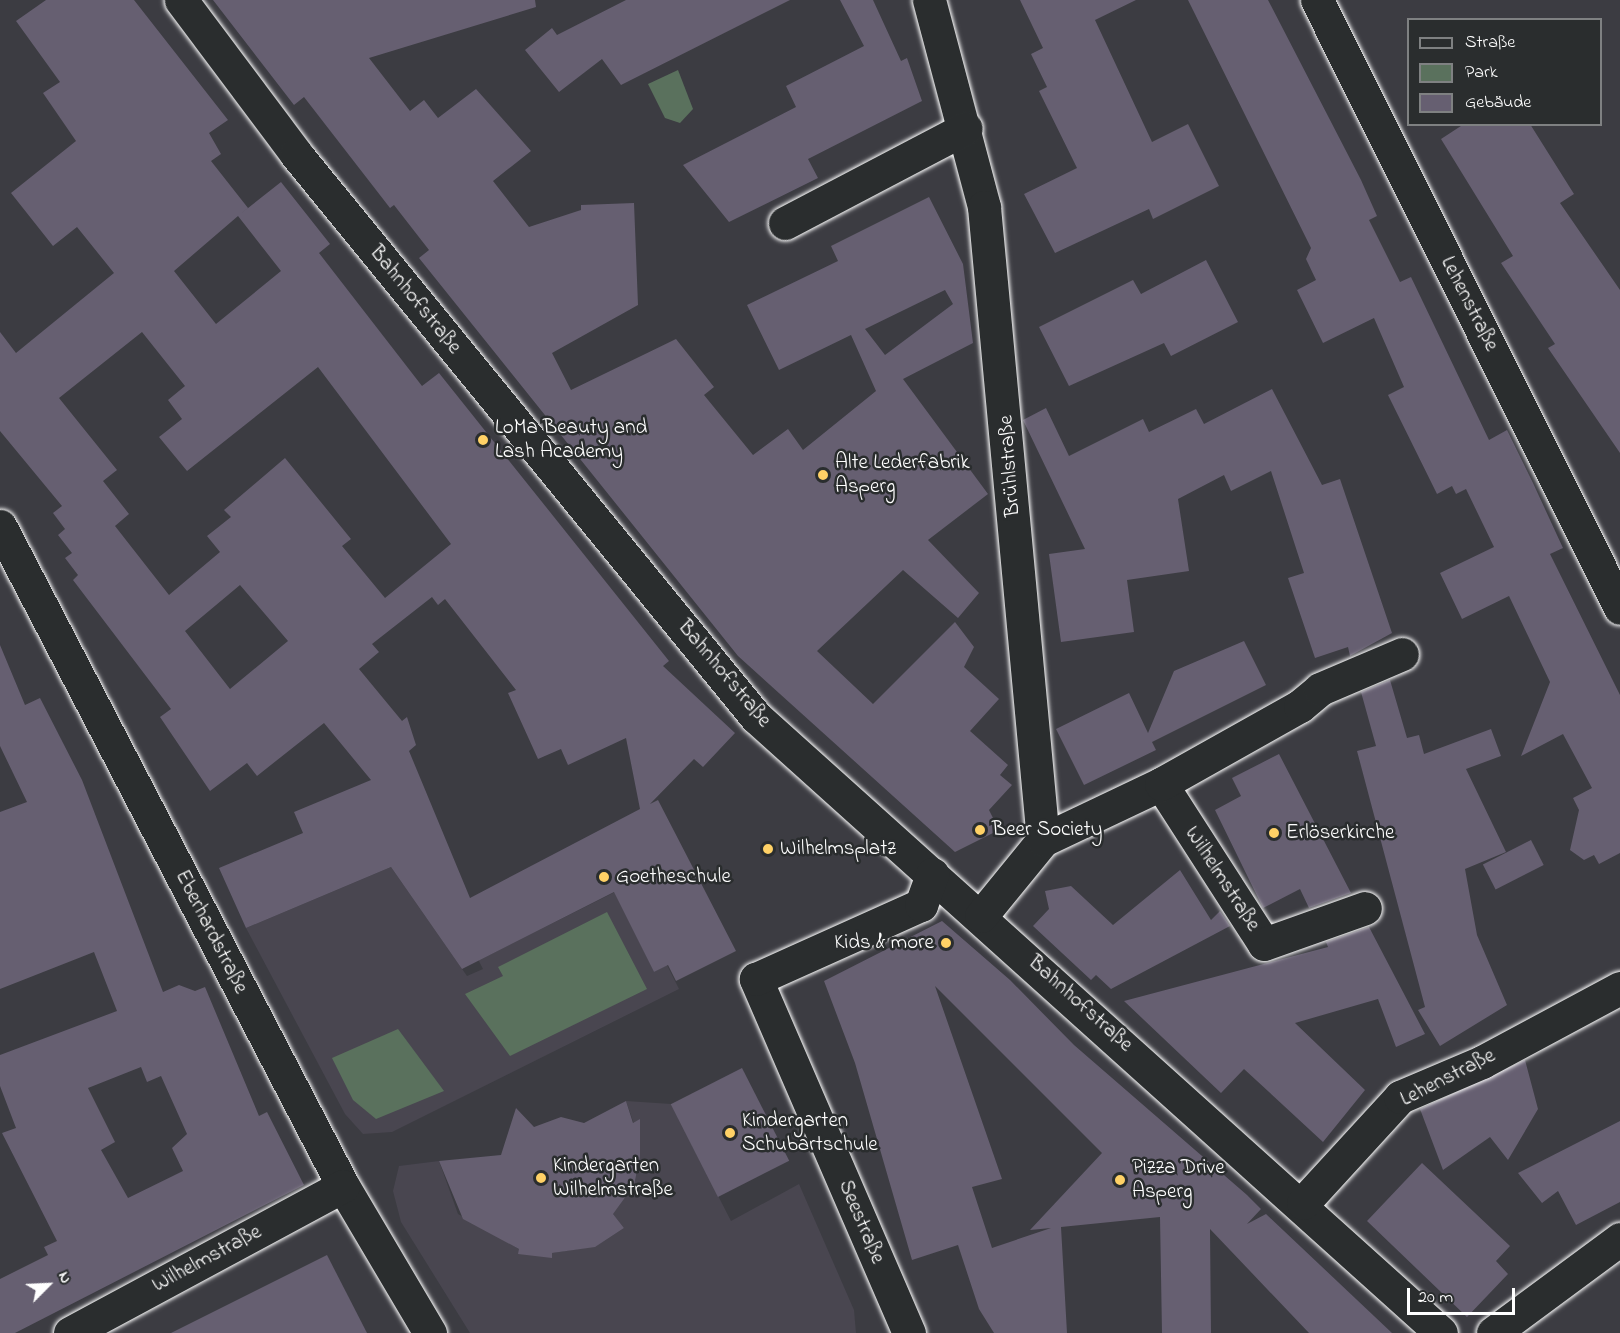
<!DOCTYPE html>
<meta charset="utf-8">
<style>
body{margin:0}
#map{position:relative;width:1620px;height:1333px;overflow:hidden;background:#3c3c42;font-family:"Indie Flower",sans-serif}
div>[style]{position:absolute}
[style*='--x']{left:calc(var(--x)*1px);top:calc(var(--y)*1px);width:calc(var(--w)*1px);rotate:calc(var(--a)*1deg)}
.built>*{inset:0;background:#494650}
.green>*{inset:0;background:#5a715d}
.building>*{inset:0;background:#665f71;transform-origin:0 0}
.roads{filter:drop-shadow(0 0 2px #fff) drop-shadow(0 0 2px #fff)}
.minor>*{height:33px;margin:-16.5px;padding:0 16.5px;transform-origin:16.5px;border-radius:16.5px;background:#2a2d2e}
.dots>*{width:16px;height:16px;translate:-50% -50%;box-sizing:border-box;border:3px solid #2a2d2e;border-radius:50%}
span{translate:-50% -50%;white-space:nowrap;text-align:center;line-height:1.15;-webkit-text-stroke:5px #2a2d2e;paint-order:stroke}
.street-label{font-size:21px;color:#fff}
.poi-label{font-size:21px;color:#fff}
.left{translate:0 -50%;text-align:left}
.right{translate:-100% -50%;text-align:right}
.legend{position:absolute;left:1407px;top:18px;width:195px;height:108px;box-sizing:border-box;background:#2a2d2e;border:2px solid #7f8182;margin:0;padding:8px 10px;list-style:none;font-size:18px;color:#fff}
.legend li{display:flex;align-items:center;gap:12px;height:30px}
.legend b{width:30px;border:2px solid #7f8182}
.north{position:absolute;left:18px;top:1255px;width:60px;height:60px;-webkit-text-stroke:4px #2a2d2e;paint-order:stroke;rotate:66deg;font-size:16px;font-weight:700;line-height:24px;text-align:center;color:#fff}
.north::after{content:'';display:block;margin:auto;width:21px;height:27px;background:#fff;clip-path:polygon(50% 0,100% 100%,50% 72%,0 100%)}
.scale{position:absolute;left:1407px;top:1288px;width:108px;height:27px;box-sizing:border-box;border:3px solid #fff;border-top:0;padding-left:8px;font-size:18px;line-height:21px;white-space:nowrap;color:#fff;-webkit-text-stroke:4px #2a2d2e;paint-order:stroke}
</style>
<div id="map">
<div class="built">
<div style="clip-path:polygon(391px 867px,467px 976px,483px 969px,463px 930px,489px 955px,627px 886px,651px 932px,638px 939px,654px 972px,667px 965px,679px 989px,392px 1132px,363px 1134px,345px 1114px,246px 928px)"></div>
<div style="clip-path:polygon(626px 1101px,671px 1104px,731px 1221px,799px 1184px,854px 1310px,856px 1333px,470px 1333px,401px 1222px,393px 1191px,399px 1166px,439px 1161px,458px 1214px,519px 1249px,552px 1253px,596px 1246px,624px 1228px,612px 1213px,638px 1172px,635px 1127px)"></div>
</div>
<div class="green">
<div style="clip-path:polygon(678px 70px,693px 109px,680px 123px,665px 118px,648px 84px)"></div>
<div style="clip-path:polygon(607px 912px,647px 989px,510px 1056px,465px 994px,503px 976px,498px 967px)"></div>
<div style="clip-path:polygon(398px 1029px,444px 1091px,376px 1119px,353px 1100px,332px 1058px)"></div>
</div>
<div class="building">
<div style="clip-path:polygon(evenodd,46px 0,134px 0,228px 120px,209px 133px,221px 154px,211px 161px,248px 208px,238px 216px,281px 182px,330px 244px,319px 253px,422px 386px,439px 373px,669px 661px,663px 666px,735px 733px,703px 767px,694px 759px,650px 804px,658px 800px,736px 951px,676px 981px,668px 965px,654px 972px,614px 892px,462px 969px,391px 867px,246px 928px,219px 868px,303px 833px,294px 812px,371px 780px,324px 723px,257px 776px,247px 763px,210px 791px,160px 717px,171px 709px,73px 580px,78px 575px,65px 558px,72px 553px,58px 535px,65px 529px,53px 513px,62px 506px,0 431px,0 332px,16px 353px,114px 273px,77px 227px,53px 246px,11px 193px,76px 141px,43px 93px,60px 82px,16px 21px,46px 0,238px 216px,281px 271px,216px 324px,174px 271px,238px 216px,46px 0,142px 332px,185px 386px,168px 400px,182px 419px,159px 437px,187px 471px,318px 367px,451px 544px,385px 598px,342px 546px,351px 539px,285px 458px,224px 510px,231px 517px,207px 536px,220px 552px,169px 595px,115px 526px,129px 514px,103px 481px,117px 470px,59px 398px,142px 332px,46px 0,240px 585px,288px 641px,230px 689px,185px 631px,240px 585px,46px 0,432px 597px,438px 605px,445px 599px,516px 690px,508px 693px,538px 759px,561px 749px,568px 765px,626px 738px,640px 809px,470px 898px,409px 751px,416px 745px,407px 717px,402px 721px,359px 669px,379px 652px,372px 644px,432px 597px)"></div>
<div style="clip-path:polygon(evenodd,213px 0,535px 0,536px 7px,369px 58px,410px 111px,424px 100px,438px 118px,476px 89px,531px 151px,493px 181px,529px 227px,581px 210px,581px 205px,634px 203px,638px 305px,552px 353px,571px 390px,676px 339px,714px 387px,704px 395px,753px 455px,788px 429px,803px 450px,876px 391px,851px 335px,779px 370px,747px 305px,838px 261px,831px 246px,929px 197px,963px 264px,973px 343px,903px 379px,988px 494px,928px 540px,979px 593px,958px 618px,903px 570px,817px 651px,873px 704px,955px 622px,974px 647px,964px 667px,999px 699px,970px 731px,1008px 765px,1000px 775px,1012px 785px,989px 810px,999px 830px,955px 852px,738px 656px,419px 258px,429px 250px,394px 205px,390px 208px,304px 97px,294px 105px,213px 0,945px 290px,953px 304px,885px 355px,865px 329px,945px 290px)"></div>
<div style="clip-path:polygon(626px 0,790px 0,621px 85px,602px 59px,559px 92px,525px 50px,552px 28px,557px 35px)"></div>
<div style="clip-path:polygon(840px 0,873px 0,901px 61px,907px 58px,922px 101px,808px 159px,818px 178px,729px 222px,683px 165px,796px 107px,786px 86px,864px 46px)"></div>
<div style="clip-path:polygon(1020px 0,1136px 0,1095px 20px,1152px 142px,1188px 124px,1219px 186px,1153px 219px,1149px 209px,1055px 253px,1024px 194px,1077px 168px,1039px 91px,1047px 87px,1031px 54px,1043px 48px)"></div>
<div style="clip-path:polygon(1188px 0,1268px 0,1361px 180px,1377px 216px,1369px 220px,1400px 282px,1411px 277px,1489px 440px,1507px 430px,1533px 483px,1563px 548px,1550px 554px,1620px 695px,1620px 853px,1599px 864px,1594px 855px,1584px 860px,1570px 850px,1579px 810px,1573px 798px,1592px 788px,1563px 734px,1521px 756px,1550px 682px,1509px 596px,1462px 619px,1440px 573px,1494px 547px,1466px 489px,1456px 494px,1452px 486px,1437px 494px,1388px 395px,1404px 387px,1374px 318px,1323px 343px,1297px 290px,1316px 280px,1306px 259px,1311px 248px)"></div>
<div style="clip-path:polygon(1464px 124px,1530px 124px,1574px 194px,1560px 203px,1620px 290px,1620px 453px,1548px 348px,1555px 344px,1501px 263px,1513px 256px,1441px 139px)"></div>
<div style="clip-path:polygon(1206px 260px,1238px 322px,1171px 356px,1164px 343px,1069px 386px,1039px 327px,1133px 280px,1141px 294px)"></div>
<div style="clip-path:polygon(1272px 389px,1322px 485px,1340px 479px,1392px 633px,1350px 656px,1348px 647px,1315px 658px,1288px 578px,1304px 573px,1271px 471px,1231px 491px,1224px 475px,1178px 499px,1189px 571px,1127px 580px,1134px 632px,1061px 642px,1049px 554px,1085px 549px,1023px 420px,1046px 408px,1069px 456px,1143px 419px,1149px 432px,1196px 409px,1204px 424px)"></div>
<div style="clip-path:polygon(1244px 641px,1266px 685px,1152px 742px,1156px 750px,1084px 785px,1056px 729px,1129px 693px,1148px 733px,1174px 671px)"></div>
<div style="clip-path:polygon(evenodd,0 645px,25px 705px,40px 698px,82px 780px,163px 992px,179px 985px,195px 991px,205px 987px,259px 1116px,267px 1112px,304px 1185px,15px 1333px,0 1333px,0 1279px,48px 1255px,44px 1247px,57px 1241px,2px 1133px,16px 1128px,0 1086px,0 1055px,117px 1011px,94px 952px,0 989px,0 812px,27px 802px,0 746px,0 645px,141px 1067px,147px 1082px,161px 1076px,187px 1134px,172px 1148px,183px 1171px,128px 1198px,101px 1150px,115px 1142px,88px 1088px,141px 1067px)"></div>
<div style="clip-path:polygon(1390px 680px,1407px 738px,1419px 735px,1424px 754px,1491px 729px,1501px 756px,1466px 769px,1506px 852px,1465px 869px,1477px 935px,1507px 1005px,1440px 1046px,1418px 1010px,1425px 1007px,1357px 751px,1376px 746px,1361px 692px)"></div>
<div style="clip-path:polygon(1279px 754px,1351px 893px,1309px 908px,1300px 889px,1263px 908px,1215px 810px,1241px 796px,1232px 778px)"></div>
<div style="left:1531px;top:840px;width:28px;height:54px;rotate:63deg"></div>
<div style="clip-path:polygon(1180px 870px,1211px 920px,1220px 911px,1230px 926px,1111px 989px,1096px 975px,1091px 980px,1033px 926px,1049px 909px,1045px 891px,1071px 886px,1113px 925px)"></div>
<div style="clip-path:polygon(evenodd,942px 921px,1010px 980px,1074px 1045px,1247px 1195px,1261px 1209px,1247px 1224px,1266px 1214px,1392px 1333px,1309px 1333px,1210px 1229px,1211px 1333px,1162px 1333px,1160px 1217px,1061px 1227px,1067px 1333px,994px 1333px,979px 1309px,958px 1245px,912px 1260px,855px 1063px,824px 981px,942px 921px,935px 986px,1102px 1153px,1030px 1230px,1051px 1228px,992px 1248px,972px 1187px,1002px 1179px,935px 986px)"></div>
<div style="clip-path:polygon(1369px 927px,1425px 1034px,1396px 1047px,1378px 999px,1295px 1023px,1365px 1090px,1323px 1142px,1244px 1069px,1221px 1093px,1124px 1001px,1328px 947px,1326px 942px)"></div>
<div style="clip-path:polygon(1525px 1060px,1538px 1109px,1508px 1160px,1490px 1137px,1443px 1170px,1420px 1109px)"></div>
<div style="left:742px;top:1068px;width:104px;height:80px;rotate:63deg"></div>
<div style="clip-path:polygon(626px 1101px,633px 1123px,640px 1119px,640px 1157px,634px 1185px,613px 1214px,624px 1228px,595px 1247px,552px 1253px,552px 1258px,518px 1254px,519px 1249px,463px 1219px,439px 1161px,501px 1155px,516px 1108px,534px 1127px,561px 1117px,584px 1123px)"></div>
<div style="clip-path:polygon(1620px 1121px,1620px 1202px,1576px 1225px,1558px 1191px,1542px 1203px,1518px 1173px)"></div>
<div style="clip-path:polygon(1422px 1163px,1510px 1246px,1496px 1261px,1508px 1274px,1467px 1317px,1367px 1221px)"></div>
<div style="clip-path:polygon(327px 1255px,367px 1333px,171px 1333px)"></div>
</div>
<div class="roads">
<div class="minor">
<div style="--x:181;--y:0;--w:192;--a:53.2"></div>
<div style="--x:296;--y:154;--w:727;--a:50.75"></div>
<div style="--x:756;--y:717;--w:921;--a:41.96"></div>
<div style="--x:929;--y:0;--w:214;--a:75.1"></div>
<div style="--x:984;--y:207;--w:636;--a:84.68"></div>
<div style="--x:1043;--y:840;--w:98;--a:129.2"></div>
<div style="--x:1317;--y:0;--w:679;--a:63.51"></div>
<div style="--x:785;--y:223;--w:204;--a:-27.7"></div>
<div style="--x:0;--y:526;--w:744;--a:62.54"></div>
<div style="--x:343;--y:1186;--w:171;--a:59.4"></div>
<div style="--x:1161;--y:784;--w:190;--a:57.2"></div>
<div style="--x:1264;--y:944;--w:107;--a:-19.6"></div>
<div style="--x:1043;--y:840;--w:131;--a:-25.4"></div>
<div style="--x:1161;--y:784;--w:159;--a:-29.3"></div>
<div style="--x:1300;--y:706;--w:26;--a:-40"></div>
<div style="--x:1320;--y:689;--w:89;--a:-23.1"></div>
<div style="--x:1303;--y:1203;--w:144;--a:-47.5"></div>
<div style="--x:1400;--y:1097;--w:89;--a:-23.1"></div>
<div style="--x:1482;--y:1062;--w:157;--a:-28.2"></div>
<div style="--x:70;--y:1333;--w:310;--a:-28.3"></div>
<div style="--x:909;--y:1333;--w:386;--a:-113.4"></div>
<div style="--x:756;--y:979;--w:181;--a:-24.2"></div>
<div style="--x:921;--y:905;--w:33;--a:-70"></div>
<div style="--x:1493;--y:1333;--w:158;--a:-36.5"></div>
</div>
</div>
<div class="dots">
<div style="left:483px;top:440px;background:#ffd166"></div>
<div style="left:823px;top:475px;background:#ffd166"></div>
<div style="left:980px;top:830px;background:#ffd166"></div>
<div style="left:1274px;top:833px;background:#ffd166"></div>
<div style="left:768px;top:849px;background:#ffd166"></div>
<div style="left:604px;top:877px;background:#ffd166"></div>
<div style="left:946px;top:943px;background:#ffd166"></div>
<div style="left:730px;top:1133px;background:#ffd166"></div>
<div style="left:541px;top:1178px;background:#ffd166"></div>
<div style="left:1120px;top:1180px;background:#ffd166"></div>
</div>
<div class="street-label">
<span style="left:415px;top:300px;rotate:51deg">Bahnhofstraße</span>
<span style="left:1469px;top:304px;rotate:63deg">Lehenstraße</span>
<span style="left:1010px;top:466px;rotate:-94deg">Brühlstraße</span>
<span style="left:724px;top:674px;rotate:50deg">Bahnhofstraße</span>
<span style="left:1222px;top:879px;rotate:57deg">Wilhelmstraße</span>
<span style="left:211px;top:932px;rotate:63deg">Eberhardstraße</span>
<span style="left:1080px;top:1004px;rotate:42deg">Bahnhofstraße</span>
<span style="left:1448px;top:1078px;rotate:-27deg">Lehenstraße</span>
<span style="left:861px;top:1222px;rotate:67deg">Seestraße</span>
<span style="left:207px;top:1259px;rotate:-28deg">Wilhelmstraße</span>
</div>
<div class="poi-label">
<span class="left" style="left:495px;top:440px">LoMa Beauty and<br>Lash Academy</span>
<span class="left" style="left:835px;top:475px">Alte Lederfabrik<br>Asperg</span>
<span class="left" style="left:992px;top:830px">Beer Society</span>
<span class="left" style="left:1286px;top:833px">Erlöserkirche</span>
<span class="left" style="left:780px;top:849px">Wilhelmsplatz</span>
<span class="left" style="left:616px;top:877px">Goetheschule</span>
<span class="right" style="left:934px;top:943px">Kids &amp; more</span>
<span class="left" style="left:742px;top:1133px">Kindergarten<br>Schubartschule</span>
<span class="left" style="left:553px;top:1178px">Kindergarten<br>Wilhelmstraße</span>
<span class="left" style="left:1132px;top:1180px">Pizza Drive<br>Asperg</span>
</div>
<ul class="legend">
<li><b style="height:8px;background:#2a2d2e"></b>Straße</li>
<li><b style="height:16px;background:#5a715d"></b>Park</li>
<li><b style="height:16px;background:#665f71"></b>Gebäude</li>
</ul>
<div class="north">N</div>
<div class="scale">20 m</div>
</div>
